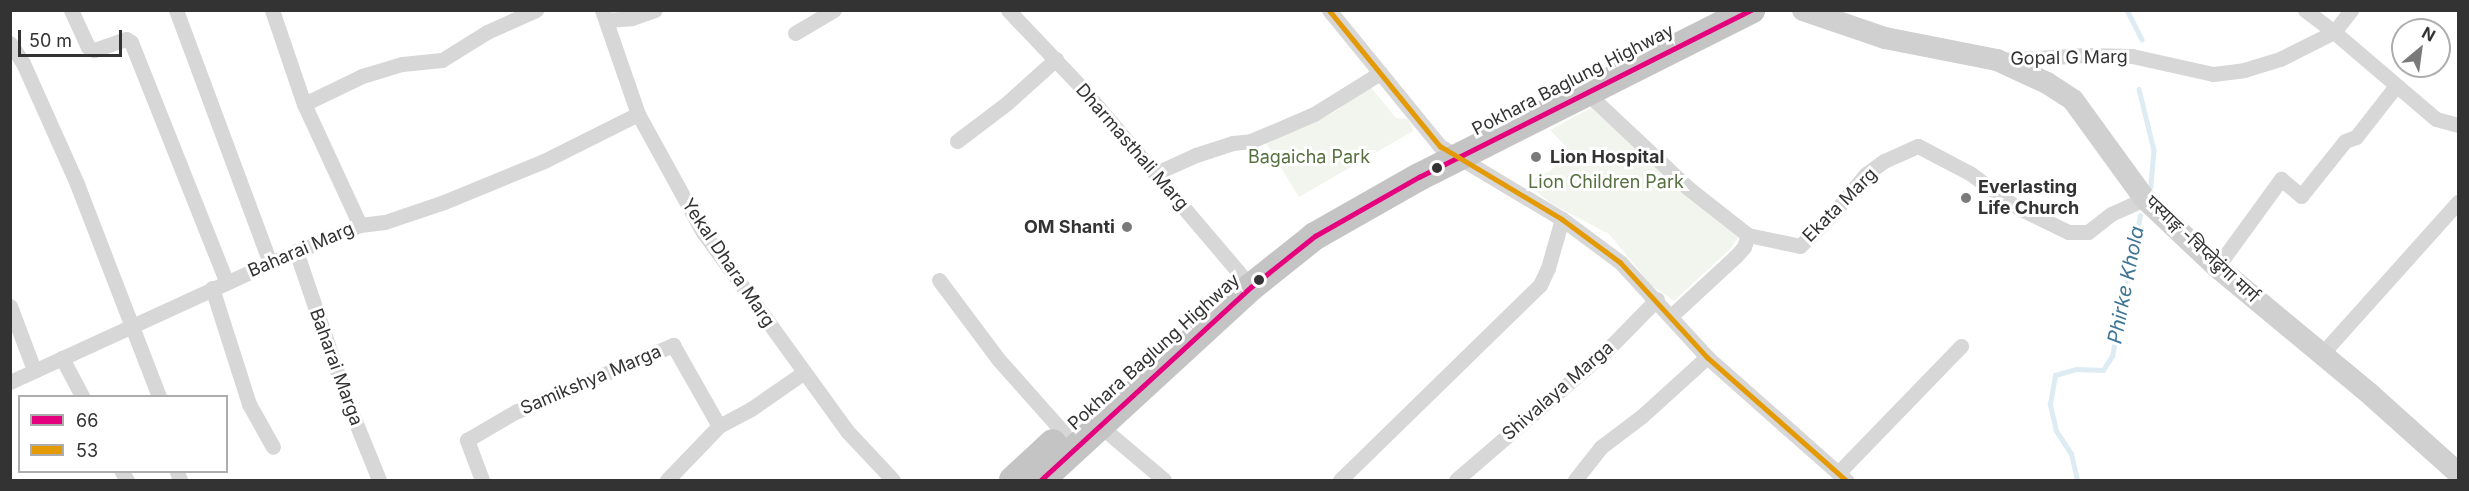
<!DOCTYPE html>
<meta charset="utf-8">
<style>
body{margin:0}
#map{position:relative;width:2469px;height:491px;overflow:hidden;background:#fff;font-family:Inter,"Noto Sans Devanagari",sans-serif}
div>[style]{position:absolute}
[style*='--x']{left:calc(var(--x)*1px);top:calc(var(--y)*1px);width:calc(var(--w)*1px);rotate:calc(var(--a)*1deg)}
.green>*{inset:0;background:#f1f5ed}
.stream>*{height:4.5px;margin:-2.25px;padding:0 2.25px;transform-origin:2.25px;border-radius:2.25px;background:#ddebf3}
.street>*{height:15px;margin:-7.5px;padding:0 7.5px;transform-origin:7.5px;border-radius:7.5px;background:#d7d7d7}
.secondary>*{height:22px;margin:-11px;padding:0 11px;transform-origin:11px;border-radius:11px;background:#d0d0d0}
.highway>*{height:28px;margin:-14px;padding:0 14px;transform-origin:14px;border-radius:14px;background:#c4c4c4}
.bus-1>*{height:4.5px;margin:-2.25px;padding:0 2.25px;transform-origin:2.25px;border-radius:2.25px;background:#e5007d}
.bus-2>*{height:4.5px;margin:-2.25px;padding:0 2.25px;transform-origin:2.25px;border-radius:2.25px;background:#e39a05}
.dots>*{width:16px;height:16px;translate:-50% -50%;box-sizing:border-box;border:3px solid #fff;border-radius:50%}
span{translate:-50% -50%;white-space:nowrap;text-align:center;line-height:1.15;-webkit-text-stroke:6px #fff;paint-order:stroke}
.street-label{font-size:18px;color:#333}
.park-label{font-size:18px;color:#56703f}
.poi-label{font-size:18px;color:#333;font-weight:700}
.left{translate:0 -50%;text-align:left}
.right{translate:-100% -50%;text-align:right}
.water-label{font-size:20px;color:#3f7597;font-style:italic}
.frame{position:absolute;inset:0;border:12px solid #333;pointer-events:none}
.legend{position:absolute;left:18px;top:395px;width:210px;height:78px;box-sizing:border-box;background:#fff;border:2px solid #adadad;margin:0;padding:8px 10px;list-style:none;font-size:18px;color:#333}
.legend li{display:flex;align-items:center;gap:12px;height:30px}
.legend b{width:30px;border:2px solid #adadad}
.north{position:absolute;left:2391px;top:18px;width:60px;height:60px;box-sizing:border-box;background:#fff;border:2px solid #adadad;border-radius:50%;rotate:29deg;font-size:16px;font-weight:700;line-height:24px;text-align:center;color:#333}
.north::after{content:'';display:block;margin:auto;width:21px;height:27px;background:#7a7a7a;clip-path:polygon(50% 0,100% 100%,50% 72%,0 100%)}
.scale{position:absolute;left:18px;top:30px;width:104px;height:27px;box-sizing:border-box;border:3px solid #333;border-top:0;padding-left:8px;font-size:18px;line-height:21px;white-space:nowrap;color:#333;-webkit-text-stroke:4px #fff;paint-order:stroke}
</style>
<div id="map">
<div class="green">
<div style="clip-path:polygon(1370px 86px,1396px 118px,1408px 119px,1413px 131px,1299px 197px,1266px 143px,1334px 112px)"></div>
<div style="clip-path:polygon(1591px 108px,1645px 156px,1669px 182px,1740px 235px,1730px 249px,1674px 301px,1651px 285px,1609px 234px,1552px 204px,1525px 183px,1550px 171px,1571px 152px,1550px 130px)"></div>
</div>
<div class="stream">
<div style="--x:2127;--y:10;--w:33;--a:63"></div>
<div style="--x:2139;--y:89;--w:63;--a:76.2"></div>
<div style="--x:2154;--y:150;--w:37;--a:95"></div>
<div style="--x:2077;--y:480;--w:27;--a:-103"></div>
<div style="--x:2071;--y:454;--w:27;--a:-123"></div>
<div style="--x:2056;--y:431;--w:28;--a:-103"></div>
<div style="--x:2050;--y:404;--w:29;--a:-80"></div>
<div style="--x:2055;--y:375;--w:22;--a:-16"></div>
<div style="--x:2076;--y:369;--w:27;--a:2"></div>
<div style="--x:2103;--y:370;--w:17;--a:-57"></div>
<div style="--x:2112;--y:356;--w:143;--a:-78.7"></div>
</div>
<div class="street">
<div style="--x:71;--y:10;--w:41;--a:65.3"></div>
<div style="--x:88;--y:47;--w:7;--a:27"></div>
<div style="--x:94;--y:50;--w:34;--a:-19"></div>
<div style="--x:126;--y:39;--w:6;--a:31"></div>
<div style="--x:131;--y:42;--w:257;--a:68.3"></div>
<div style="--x:176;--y:10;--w:270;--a:69.6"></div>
<div style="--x:272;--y:10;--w:99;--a:71.2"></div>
<div style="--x:304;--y:104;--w:133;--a:65.2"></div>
<div style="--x:602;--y:10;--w:110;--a:70.9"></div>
<div style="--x:638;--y:114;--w:135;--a:61.2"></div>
<div style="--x:703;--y:232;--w:246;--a:54.1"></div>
<div style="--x:847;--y:431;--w:67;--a:46.8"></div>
<div style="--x:1008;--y:10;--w:106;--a:46.5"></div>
<div style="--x:1081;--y:87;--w:262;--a:49.6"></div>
<div style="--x:1329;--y:10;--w:176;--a:50.8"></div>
<div style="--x:1440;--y:146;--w:142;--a:30.9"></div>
<div style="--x:1562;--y:219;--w:72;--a:36.6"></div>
<div style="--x:1620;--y:262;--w:129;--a:47.5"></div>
<div style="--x:1707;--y:357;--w:186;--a:41.5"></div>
<div style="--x:2305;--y:10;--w:36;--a:37"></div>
<div style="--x:2334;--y:32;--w:28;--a:-52"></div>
<div style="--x:606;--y:20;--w:26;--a:-4"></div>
<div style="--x:632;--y:18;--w:24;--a:-19"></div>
<div style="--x:795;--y:33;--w:45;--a:-30.5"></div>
<div style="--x:10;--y:43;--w:24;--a:57"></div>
<div style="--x:23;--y:63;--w:133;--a:65.9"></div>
<div style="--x:77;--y:184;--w:227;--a:68.9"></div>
<div style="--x:2001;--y:60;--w:85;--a:-3.4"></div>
<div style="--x:2086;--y:55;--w:46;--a:1.2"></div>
<div style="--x:2132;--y:56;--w:83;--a:12.5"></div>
<div style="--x:2213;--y:74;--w:31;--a:-7"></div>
<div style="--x:2244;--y:70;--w:38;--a:-17"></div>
<div style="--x:2280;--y:59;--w:60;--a:-26.6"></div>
<div style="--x:2334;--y:32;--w:134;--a:40.5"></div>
<div style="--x:2436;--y:119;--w:23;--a:15"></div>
<div style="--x:1588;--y:94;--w:137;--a:43.2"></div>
<div style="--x:1688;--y:188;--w:76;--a:38.1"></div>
<div style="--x:1748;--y:235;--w:53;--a:11.9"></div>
<div style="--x:1800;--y:246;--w:51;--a:-45"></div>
<div style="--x:1836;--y:210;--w:47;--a:-50.2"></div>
<div style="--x:1866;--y:174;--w:22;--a:-36"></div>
<div style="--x:1884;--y:161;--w:37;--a:-24"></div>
<div style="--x:1918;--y:146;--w:60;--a:27.8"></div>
<div style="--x:1971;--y:174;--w:52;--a:36.4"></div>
<div style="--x:2013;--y:205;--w:61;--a:26.1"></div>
<div style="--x:2068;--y:232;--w:20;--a:0"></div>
<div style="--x:2088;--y:232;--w:29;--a:-38"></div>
<div style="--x:2111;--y:214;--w:37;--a:-24"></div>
<div style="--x:304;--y:104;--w:64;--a:-25.8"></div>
<div style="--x:362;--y:76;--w:42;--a:-16.7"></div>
<div style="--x:402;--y:64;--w:40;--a:-5.7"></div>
<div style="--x:442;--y:60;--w:53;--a:-31.9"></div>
<div style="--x:487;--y:32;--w:54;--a:-24.2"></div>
<div style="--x:957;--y:141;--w:63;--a:-37.2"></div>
<div style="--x:1007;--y:103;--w:66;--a:-41.9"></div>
<div style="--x:1156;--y:173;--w:44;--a:-24.2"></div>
<div style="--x:1196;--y:155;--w:39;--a:-18"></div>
<div style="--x:1233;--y:143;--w:18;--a:-6"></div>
<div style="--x:1251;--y:141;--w:69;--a:-23.2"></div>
<div style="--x:1314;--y:114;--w:78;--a:-31.8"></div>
<div style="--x:296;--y:251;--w:158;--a:71.2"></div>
<div style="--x:347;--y:401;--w:85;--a:67.9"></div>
<div style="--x:2217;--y:267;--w:109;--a:-54"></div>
<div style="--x:2281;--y:179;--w:26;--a:40"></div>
<div style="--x:2301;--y:196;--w:70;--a:-51.3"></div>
<div style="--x:2345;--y:141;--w:12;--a:-20"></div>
<div style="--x:2356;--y:137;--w:63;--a:-52"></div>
<div style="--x:939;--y:280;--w:99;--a:53.2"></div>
<div style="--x:998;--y:359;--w:99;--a:48.3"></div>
<div style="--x:212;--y:288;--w:122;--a:72.3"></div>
<div style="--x:249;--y:404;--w:49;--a:60.8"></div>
<div style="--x:10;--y:306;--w:68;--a:69.4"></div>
<div style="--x:1671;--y:316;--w:88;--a:-42.7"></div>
<div style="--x:1736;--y:256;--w:12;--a:-48"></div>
<div style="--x:1744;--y:247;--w:13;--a:-72"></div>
<div style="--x:62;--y:358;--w:43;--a:62.2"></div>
<div style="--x:2328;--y:359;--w:12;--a:-90"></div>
<div style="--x:2328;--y:347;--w:195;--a:-48.1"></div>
<div style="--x:10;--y:382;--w:286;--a:-24.6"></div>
<div style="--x:270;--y:263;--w:98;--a:-22.9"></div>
<div style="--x:360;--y:225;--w:25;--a:-7"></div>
<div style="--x:385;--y:222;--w:62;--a:-18.7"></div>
<div style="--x:444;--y:202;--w:108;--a:-22.3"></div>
<div style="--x:544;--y:161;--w:105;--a:-26.6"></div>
<div style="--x:1086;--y:414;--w:102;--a:40.2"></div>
<div style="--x:122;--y:472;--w:9;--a:58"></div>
<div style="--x:177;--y:472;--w:9;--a:69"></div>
<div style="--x:1838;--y:473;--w:177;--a:-45.9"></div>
<div style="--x:482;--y:480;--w:43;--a:-110.6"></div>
<div style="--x:467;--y:440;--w:56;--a:-30.3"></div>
<div style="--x:515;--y:412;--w:172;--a:-23"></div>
<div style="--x:673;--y:345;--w:93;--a:60.4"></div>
<div style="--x:667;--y:480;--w:75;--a:-46.1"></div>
<div style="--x:719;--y:426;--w:36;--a:-28"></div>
<div style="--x:751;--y:409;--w:63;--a:-34.7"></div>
<div style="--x:1340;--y:480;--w:279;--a:-44.3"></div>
<div style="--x:1540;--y:285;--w:19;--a:-65"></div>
<div style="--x:1548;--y:268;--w:51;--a:-74.1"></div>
<div style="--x:1456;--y:480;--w:196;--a:-40.7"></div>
<div style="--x:1605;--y:352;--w:74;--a:-45.5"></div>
<div style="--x:1575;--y:480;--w:42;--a:-51.8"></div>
<div style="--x:1601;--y:447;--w:51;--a:-37.1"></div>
<div style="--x:1642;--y:416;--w:88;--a:-42.2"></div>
</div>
<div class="secondary">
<div style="--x:1803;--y:10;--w:87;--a:18.9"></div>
<div style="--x:1885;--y:38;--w:114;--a:11.1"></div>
<div style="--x:1997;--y:60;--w:55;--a:24.7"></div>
<div style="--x:2047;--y:83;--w:31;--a:33"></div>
<div style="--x:2073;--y:100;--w:122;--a:54"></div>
<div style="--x:2145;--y:199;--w:99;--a:43.4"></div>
<div style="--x:2217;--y:267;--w:200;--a:39.7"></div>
<div style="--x:2371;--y:395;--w:117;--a:41.9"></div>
</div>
<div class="highway">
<div style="--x:1013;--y:480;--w:54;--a:-42.8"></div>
<div style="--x:1041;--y:480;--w:285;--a:-42.6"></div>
<div style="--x:1251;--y:287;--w:82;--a:-38.6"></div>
<div style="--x:1315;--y:236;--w:120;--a:-29.6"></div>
<div style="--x:1419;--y:177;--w:372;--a:-26.7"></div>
</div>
<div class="bus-1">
<div style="--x:1041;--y:480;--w:285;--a:-42.6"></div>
<div style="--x:1251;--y:287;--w:82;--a:-38.6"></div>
<div style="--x:1315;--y:236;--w:120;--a:-29.6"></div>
<div style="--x:1419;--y:177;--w:372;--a:-26.7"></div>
</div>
<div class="bus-2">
<div style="--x:1329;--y:10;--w:176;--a:50.8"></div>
<div style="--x:1440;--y:146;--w:142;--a:30.9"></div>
<div style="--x:1562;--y:219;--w:72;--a:36.6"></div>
<div style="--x:1620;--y:262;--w:129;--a:47.5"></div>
<div style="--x:1707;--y:357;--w:186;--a:41.5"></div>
</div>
<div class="dots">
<div style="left:1536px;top:157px;background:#7a7a7a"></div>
<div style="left:1437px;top:168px;background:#333"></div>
<div style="left:1966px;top:198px;background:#7a7a7a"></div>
<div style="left:1127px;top:227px;background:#7a7a7a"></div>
<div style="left:1259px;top:280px;background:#333"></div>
</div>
<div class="street-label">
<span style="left:2069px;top:58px;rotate:-1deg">Gopal G Marg</span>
<span style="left:1573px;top:80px;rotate:-27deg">Pokhara Baglung Highway</span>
<span style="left:1132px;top:147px;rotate:49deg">Dharmasthali Marg</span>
<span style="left:1840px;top:205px;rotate:-45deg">Ekata Marg</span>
<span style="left:2202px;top:249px;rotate:43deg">पस्याङ्ग -चिप्लेढुंगा मार्ग</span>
<span style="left:301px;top:250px;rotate:-23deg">Baharai Marg</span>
<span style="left:728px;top:263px;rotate:56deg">Yekal Dhara Marg</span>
<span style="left:1154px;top:352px;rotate:-42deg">Pokhara Baglung Highway</span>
<span style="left:336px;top:367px;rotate:70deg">Baharai Marga</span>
<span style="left:591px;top:380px;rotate:-23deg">Samikshya Marga</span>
<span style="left:1558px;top:391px;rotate:-41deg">Shivalaya Marga</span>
</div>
<div class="park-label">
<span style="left:1309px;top:157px">Bagaicha Park</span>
<span style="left:1606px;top:182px">Lion Children Park</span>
</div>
<div class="poi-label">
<span class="left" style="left:1550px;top:157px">Lion Hospital</span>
<span class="left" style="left:1978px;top:198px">Everlasting<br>Life Church</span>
<span class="right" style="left:1115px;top:227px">OM Shanti</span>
</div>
<div class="water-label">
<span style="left:2126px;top:285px;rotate:-79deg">Phirke Khola</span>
</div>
<div class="frame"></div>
<ul class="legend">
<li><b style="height:8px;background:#e5007d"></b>66</li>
<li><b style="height:8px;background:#e39a05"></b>53</li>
</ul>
<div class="north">N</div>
<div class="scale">50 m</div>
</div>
